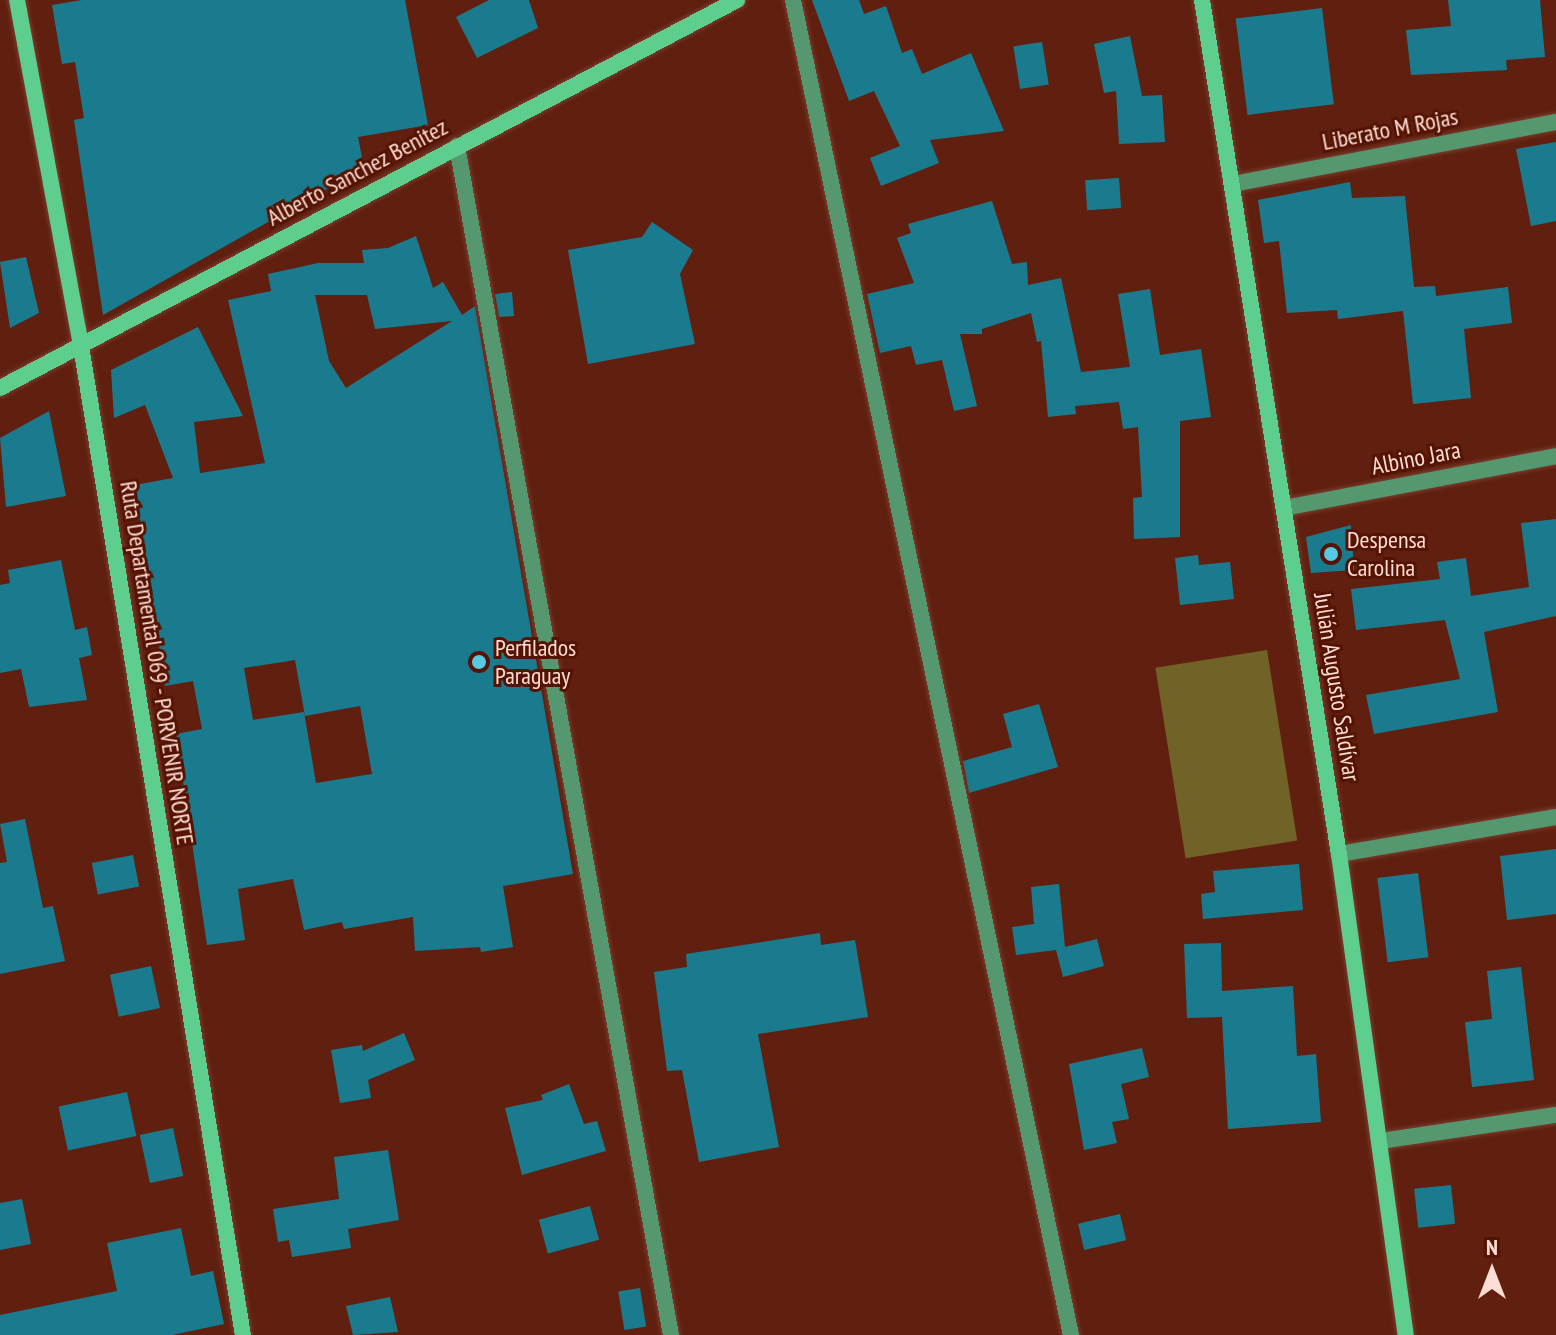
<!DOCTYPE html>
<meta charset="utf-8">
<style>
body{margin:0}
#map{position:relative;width:1556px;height:1335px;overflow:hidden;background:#61200f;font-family:"PT Sans Narrow",sans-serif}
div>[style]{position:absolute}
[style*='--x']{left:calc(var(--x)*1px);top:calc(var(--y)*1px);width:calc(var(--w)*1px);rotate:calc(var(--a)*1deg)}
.green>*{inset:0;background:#716327;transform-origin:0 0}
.building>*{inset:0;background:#1a7b8f;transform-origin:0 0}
.roads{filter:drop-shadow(0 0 2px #7a3e2f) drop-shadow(0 0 2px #7a3e2f)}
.street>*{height:16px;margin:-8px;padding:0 8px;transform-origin:8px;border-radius:8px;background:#55986f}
.secondary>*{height:16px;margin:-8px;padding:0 8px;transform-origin:8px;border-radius:8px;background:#5dce8d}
.dots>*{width:22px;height:22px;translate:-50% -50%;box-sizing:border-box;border:4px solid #551403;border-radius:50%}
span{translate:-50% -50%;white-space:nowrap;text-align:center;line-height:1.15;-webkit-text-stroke:6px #551403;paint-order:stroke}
.street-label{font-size:24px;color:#ffddd4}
.poi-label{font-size:24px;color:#ffddd4}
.left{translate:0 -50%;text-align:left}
.north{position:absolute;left:1452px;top:1231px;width:80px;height:80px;-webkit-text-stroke:6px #551403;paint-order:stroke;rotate:0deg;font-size:22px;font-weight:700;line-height:32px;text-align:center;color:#ffddd4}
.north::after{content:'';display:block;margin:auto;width:28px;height:36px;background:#ffddd4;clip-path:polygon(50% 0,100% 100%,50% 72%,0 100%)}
</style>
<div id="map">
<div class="green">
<div style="left:1267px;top:650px;width:193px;height:113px;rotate:81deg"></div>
</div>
<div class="building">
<div style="clip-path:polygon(82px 0,405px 0,428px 125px,358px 137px,364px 168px,103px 315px,74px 120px,84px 118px,75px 62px,62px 64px,52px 5px)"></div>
<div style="clip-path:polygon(489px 0,529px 0,538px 28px,477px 58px,456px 17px)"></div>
<div style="clip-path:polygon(812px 0,859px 0,864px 14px,886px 6px,902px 53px,912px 49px,922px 74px,971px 53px,1004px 131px,930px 140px,939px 163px,881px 186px,870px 158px,900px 146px,874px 91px,849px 101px)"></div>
<div style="clip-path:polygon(1448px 0,1540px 0,1545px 57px,1506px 60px,1507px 70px,1411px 75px,1406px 30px,1451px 26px)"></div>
<div style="left:1322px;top:8px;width:97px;height:87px;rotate:83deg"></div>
<div style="clip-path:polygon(1130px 36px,1142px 96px,1162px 95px,1165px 142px,1119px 144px,1116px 91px,1104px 93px,1094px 44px)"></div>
<div style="left:1042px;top:42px;width:43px;height:29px;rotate:81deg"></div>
<div style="clip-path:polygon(1556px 142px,1556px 221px,1531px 226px,1516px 149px)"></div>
<div style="left:1119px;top:178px;width:30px;height:34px;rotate:86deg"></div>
<div style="clip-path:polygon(1350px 182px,1352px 198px,1405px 196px,1414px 287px,1435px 286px,1436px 296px,1508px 287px,1512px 323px,1464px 329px,1471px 398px,1413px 404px,1403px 311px,1338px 319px,1337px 310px,1287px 313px,1279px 241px,1264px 243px,1258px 200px)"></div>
<div style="clip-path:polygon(992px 201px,1012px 264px,1027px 262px,1028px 285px,1061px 278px,1081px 372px,1130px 367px,1118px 294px,1150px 289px,1160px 355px,1201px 349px,1211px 417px,1180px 421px,1180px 537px,1134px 539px,1133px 498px,1142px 497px,1138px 427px,1123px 429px,1119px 402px,1075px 406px,1076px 414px,1048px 417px,1041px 341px,1037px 342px,1031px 313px,982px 329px,982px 334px,960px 334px,977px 406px,954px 411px,942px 360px,916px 365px,911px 346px,880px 353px,867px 294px,914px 283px,897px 238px,911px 233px,908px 224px)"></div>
<div style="clip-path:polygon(652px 222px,693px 250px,680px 274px,695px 344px,588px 364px,568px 250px,642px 237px)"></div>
<div style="clip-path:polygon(evenodd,416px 236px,433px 288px,443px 282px,462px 315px,475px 306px,573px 874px,503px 886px,513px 947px,481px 952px,480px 947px,415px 951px,413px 917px,344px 929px,342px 922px,304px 930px,293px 879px,238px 889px,245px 940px,207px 945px,176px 734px,202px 729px,193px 681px,165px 686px,135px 485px,173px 478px,145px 405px,114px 418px,111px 370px,198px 327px,243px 416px,194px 422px,200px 473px,265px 463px,228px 300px,271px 291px,268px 274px,318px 263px,364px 263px,362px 250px,388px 248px,416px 236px,315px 295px,367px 295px,375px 329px,452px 321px,346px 388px,329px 361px,315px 295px,416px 236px,295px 660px,305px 716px,360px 706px,372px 774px,316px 783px,304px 712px,253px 720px,244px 668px,295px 660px)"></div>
<div style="clip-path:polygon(26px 257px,39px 313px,10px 328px,0 262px)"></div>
<div style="clip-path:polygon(512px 292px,514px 316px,499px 317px,495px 294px)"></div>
<div style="clip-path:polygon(49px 411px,66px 496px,6px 507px,0 438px)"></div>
<div style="clip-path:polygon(1556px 519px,1556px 616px,1484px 632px,1498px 712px,1374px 734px,1366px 695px,1460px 679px,1445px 620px,1356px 630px,1351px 589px,1440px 579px,1437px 562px,1466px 558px,1471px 596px,1529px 587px,1521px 523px)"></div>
<div style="clip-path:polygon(1351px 525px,1354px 570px,1311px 573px,1306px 537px)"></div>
<div style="clip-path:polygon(1198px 555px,1199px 565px,1230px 562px,1234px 599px,1180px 605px,1175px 558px)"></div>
<div style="clip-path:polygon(61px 560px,75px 630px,87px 627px,92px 655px,79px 658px,87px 700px,29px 707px,21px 669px,0 673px,0 585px,10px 583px,8px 570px)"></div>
<div style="clip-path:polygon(1039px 704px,1058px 767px,969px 793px,963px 761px,1012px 747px,1003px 714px)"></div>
<div style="clip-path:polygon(25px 819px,43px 908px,53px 906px,65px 961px,0 974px,0 863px,7px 862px,0 824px)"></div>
<div style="clip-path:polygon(1556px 849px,1556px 914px,1507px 920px,1500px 856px)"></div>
<div style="left:133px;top:855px;width:32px;height:42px;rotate:79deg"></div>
<div style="clip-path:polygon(1299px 864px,1303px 910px,1203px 919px,1201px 894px,1215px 892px,1213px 871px)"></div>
<div style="left:1418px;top:873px;width:85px;height:41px;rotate:83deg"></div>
<div style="clip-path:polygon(1059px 884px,1065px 947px,1097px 939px,1104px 966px,1063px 977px,1056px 950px,1016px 955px,1012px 927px,1034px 924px,1031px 887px)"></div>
<div style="clip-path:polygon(820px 933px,821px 945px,855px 940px,868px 1017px,758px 1034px,779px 1147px,699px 1162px,682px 1070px,667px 1071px,654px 972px,687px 967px,686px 954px)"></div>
<div style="clip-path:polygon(1221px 943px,1222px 991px,1293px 986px,1297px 1056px,1316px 1054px,1321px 1122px,1228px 1129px,1222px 1017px,1187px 1018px,1184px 944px)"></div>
<div style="left:151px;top:966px;width:43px;height:42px;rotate:78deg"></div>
<div style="clip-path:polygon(1521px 967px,1534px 1080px,1472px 1087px,1465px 1022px,1492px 1019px,1487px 971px)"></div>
<div style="clip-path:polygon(404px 1033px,415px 1060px,368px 1080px,371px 1098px,340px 1103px,331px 1050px,362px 1045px,363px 1051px)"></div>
<div style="clip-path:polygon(1142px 1048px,1149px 1077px,1121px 1084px,1129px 1119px,1112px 1122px,1117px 1143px,1084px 1150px,1069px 1064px)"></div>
<div style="clip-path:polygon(569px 1084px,584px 1124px,597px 1121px,606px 1151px,522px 1175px,505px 1108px,543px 1100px,541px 1095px)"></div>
<div style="left:127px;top:1092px;width:45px;height:70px;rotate:78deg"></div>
<div style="left:173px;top:1128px;width:49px;height:34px;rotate:78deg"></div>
<div style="clip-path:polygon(388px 1150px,399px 1220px,348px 1229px,351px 1248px,292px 1257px,289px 1240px,278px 1242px,273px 1209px,339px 1199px,334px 1157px)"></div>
<div style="left:1451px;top:1185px;width:39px;height:37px;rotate:84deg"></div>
<div style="clip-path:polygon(22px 1199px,31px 1244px,0 1250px,0 1203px)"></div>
<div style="left:590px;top:1206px;width:35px;height:53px;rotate:75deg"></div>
<div style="left:1120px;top:1214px;width:27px;height:43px;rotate:77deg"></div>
<div style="clip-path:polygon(181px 1228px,191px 1276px,213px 1271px,224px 1324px,172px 1335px,0 1335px,0 1315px,117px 1291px,107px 1243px)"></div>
<div style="left:640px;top:1288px;width:39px;height:22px;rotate:81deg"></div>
<div style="clip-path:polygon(390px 1297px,398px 1332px,353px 1335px,346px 1306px)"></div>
</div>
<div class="roads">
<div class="street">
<div style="--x:793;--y:0;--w:1364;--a:78.24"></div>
<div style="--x:457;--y:146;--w:1208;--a:79.8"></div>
<div style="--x:1233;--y:184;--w:329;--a:-10.9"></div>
<div style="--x:1284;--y:508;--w:277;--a:-10.8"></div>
<div style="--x:1339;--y:854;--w:220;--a:-9.7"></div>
<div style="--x:1381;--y:1141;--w:177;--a:-8.5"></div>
</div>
<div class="secondary">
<div style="--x:17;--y:0;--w:352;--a:79.5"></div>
<div style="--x:81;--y:346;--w:1002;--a:80.7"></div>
<div style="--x:1202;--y:0;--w:865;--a:80.89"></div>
<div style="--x:1339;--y:854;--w:486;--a:82.1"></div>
<div style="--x:0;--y:388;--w:833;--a:-27.76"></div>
</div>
</div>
<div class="dots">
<div style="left:1331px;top:554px;background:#58c9e3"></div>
<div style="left:479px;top:662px;background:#58c9e3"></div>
</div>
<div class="street-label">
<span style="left:1390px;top:129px;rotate:-11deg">Liberato M Rojas</span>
<span style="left:357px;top:172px;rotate:-28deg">Alberto Sanchez Benitez</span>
<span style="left:1416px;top:458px;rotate:-11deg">Albino Jara</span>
<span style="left:157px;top:663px;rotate:81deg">Ruta Departamental 069 - PORVENIR NORTE</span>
<span style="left:1337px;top:687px;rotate:81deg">Julián Augusto Saldívar</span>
</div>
<div class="poi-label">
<span class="left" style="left:1347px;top:554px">Despensa<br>Carolina</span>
<span class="left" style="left:495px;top:662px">Perfilados<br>Paraguay</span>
</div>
<div class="north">N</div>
</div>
